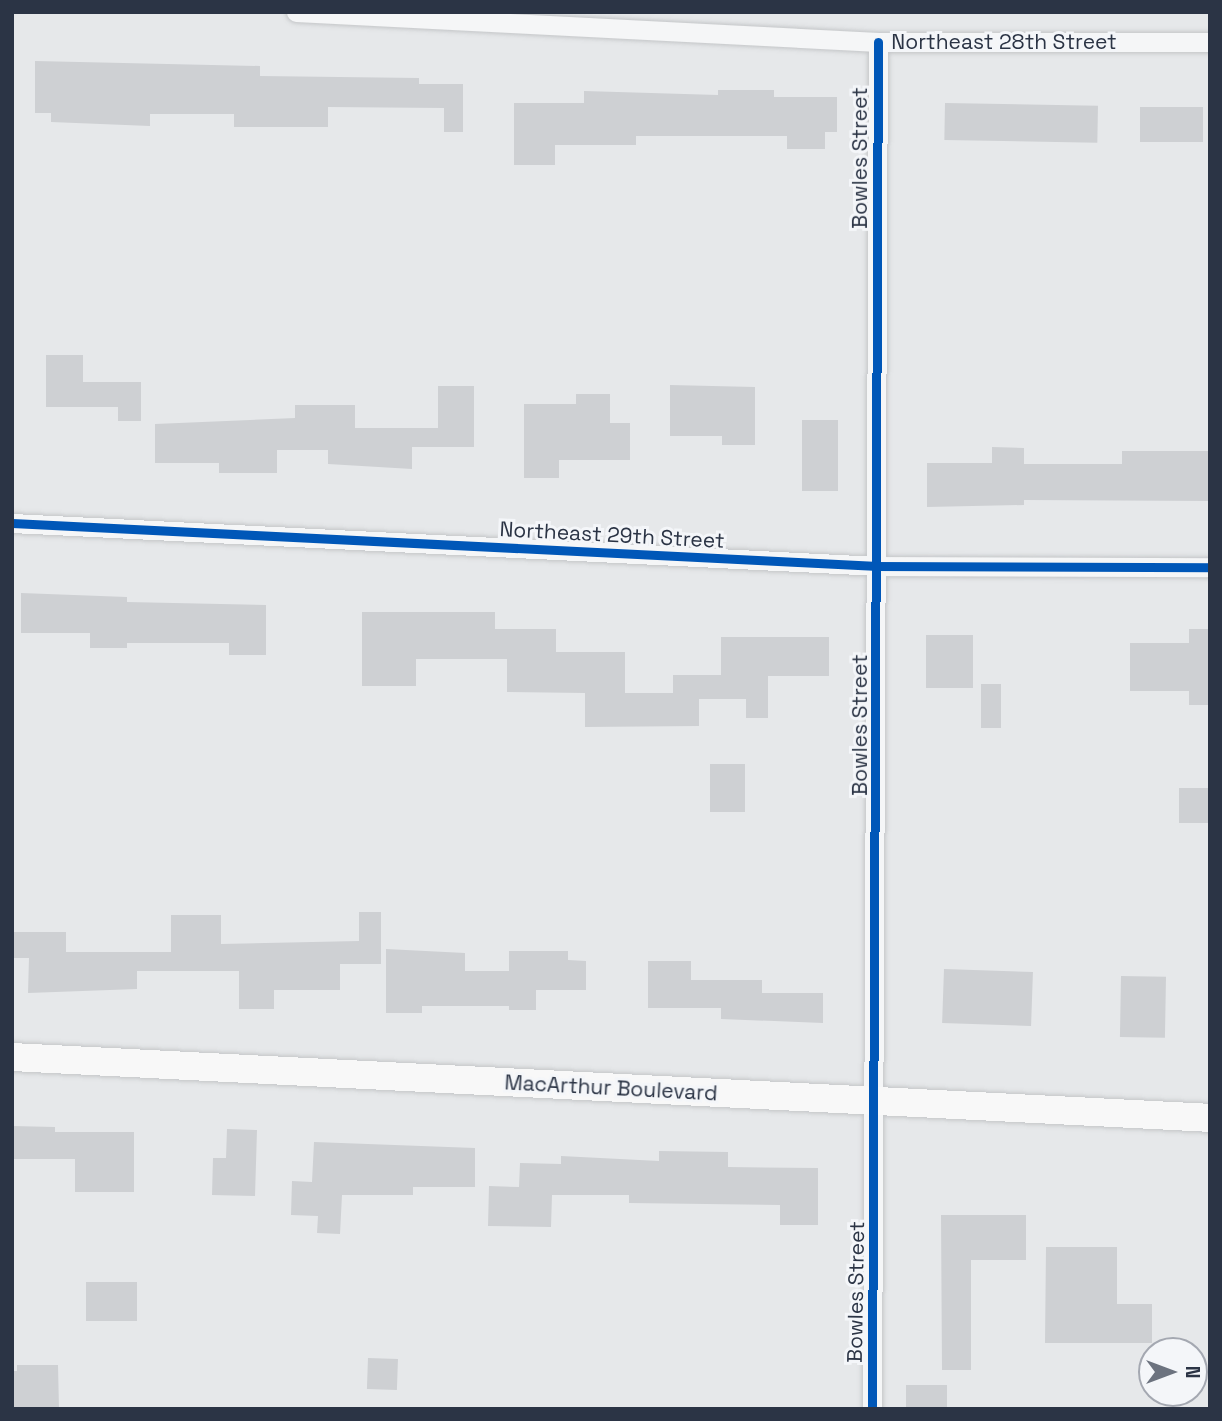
<!DOCTYPE html>
<style>
body{margin:0}
#map{position:relative;width:1222px;height:1421px;overflow:hidden;background:#e6e8ea;font-family:"Space Grotesk",sans-serif}
div>[style]{position:absolute}
[style*='--x']{left:calc(var(--x)*1px);top:calc(var(--y)*1px);width:calc(var(--w)*1px);rotate:calc(var(--a)*1deg)}
.building>*{inset:0;background:#ced0d3;transform-origin:0 0}
.roads{filter:drop-shadow(0 0 2px #c4c6c8) drop-shadow(0 0 2px #c4c6c8)}
.minor>*{height:19px;margin:-9.5px;padding:0 9.5px;transform-origin:9.5px;border-radius:9.5px;background:#f5f6f7}
.secondary>*{height:28px;margin:-14px;padding:0 14px;transform-origin:14px;border-radius:14px;background:#f8f8f8}
.cycleway>*{height:9px;margin:-4.5px;padding:0 4.5px;transform-origin:4.5px;border-radius:4.5px;background:#0057b8}
span{translate:-50% -50%;white-space:nowrap;text-align:center;line-height:1.15;-webkit-text-stroke:6px #f4f6f9;paint-order:stroke}
.street-label{font-size:21px;color:#2b3445}
.frame{position:absolute;inset:0;border:14px solid #2b3445;pointer-events:none}
.north{position:absolute;left:1138px;top:1337px;width:70px;height:70px;box-sizing:border-box;background:#f4f6f9;border:2px solid #a4a8b1;border-radius:50%;rotate:90deg;font-size:19px;font-weight:700;line-height:28px;text-align:center;color:#2b3445}
.north::after{content:'';display:block;margin:auto;width:24px;height:32px;background:#6c737f;clip-path:polygon(50% 0,100% 100%,50% 72%,0 100%)}
</style>
<div id="map">
<div class="building">
<div style="clip-path:polygon(35px 61px,260px 66px,260px 76px,419px 78px,419px 84px,463px 84px,463px 132px,444px 132px,444px 108px,328px 107px,328px 127px,234px 127px,234px 114px,150px 114px,150px 126px,51px 122px,51px 113px,35px 113px)"></div>
<div style="clip-path:polygon(718px 90px,774px 90px,774px 97px,837px 97px,837px 132px,825px 132px,825px 149px,787px 149px,787px 136px,636px 136px,636px 145px,555px 145px,555px 165px,514px 165px,514px 103px,584px 103px,584px 91px,718px 95px)"></div>
<div style="left:945px;top:103px;width:153px;height:37px;rotate:1deg"></div>
<div style="left:1140px;top:107px;width:63px;height:35px"></div>
<div style="clip-path:polygon(46px 355px,83px 355px,83px 382px,141px 382px,141px 421px,118px 421px,118px 407px,46px 407px)"></div>
<div style="clip-path:polygon(670px 385px,755px 387px,755px 445px,722px 445px,722px 436px,670px 436px)"></div>
<div style="clip-path:polygon(438px 386px,474px 386px,474px 447px,412px 447px,412px 469px,328px 464px,328px 450px,277px 450px,277px 473px,219px 473px,219px 463px,155px 463px,155px 424px,295px 418px,295px 405px,355px 405px,355px 428px,438px 428px)"></div>
<div style="clip-path:polygon(576px 394px,610px 394px,610px 423px,630px 423px,630px 460px,559px 460px,559px 478px,524px 478px,524px 404px,576px 404px)"></div>
<div style="left:802px;top:420px;width:36px;height:71px"></div>
<div style="clip-path:polygon(992px 447px,1024px 448px,1024px 464px,1122px 464px,1122px 451px,1210px 451px,1210px 501px,1024px 500px,1024px 505px,927px 507px,927px 463px,992px 463px)"></div>
<div style="clip-path:polygon(21px 593px,127px 597px,127px 602px,266px 605px,266px 655px,229px 655px,229px 643px,127px 643px,127px 648px,90px 648px,90px 633px,21px 633px)"></div>
<div style="clip-path:polygon(362px 612px,495px 612px,495px 629px,556px 629px,556px 652px,625px 652px,625px 693px,673px 693px,673px 675px,721px 675px,721px 637px,829px 637px,829px 676px,768px 676px,768px 718px,746px 718px,746px 699px,699px 699px,699px 726px,585px 727px,585px 693px,507px 692px,507px 659px,416px 659px,416px 686px,362px 686px)"></div>
<div style="clip-path:polygon(1189px 629px,1210px 629px,1210px 705px,1189px 705px,1189px 691px,1130px 691px,1130px 643px,1189px 643px)"></div>
<div style="left:926px;top:635px;width:47px;height:53px"></div>
<div style="left:981px;top:684px;width:20px;height:44px"></div>
<div style="left:710px;top:764px;width:35px;height:48px"></div>
<div style="left:1179px;top:788px;width:31px;height:35px"></div>
<div style="clip-path:polygon(359px 912px,381px 912px,381px 964px,340px 964px,340px 990px,274px 990px,274px 1009px,239px 1009px,239px 971px,137px 971px,137px 989px,28px 993px,29px 958px,12px 958px,12px 932px,66px 932px,66px 952px,171px 952px,171px 915px,221px 915px,221px 944px,359px 941px)"></div>
<div style="clip-path:polygon(386px 949px,465px 953px,465px 971px,509px 971px,509px 951px,568px 951px,568px 960px,586px 961px,586px 990px,536px 990px,536px 1010px,509px 1010px,509px 1006px,422px 1006px,422px 1013px,386px 1013px)"></div>
<div style="clip-path:polygon(648px 961px,691px 961px,691px 980px,762px 980px,762px 993px,823px 993px,823px 1023px,721px 1019px,721px 1008px,648px 1008px)"></div>
<div style="left:944px;top:969px;width:89px;height:54px;rotate:2deg"></div>
<div style="left:1121px;top:976px;width:45px;height:61px;rotate:1deg"></div>
<div style="clip-path:polygon(12px 1126px,55px 1127px,55px 1132px,134px 1132px,134px 1192px,75px 1192px,75px 1159px,12px 1159px)"></div>
<div style="clip-path:polygon(227px 1129px,257px 1130px,255px 1196px,212px 1195px,213px 1158px,226px 1158px)"></div>
<div style="clip-path:polygon(314px 1142px,475px 1148px,475px 1187px,413px 1187px,413px 1195px,342px 1195px,340px 1234px,317px 1233px,318px 1216px,291px 1215px,292px 1181px,312px 1182px)"></div>
<div style="clip-path:polygon(659px 1151px,728px 1152px,728px 1167px,818px 1168px,818px 1225px,780px 1225px,780px 1205px,629px 1203px,629px 1195px,552px 1195px,551px 1227px,488px 1226px,489px 1186px,519px 1187px,520px 1163px,561px 1164px,561px 1156px,659px 1161px)"></div>
<div style="clip-path:polygon(941px 1215px,1026px 1215px,1026px 1260px,971px 1260px,971px 1370px,942px 1370px)"></div>
<div style="clip-path:polygon(1046px 1247px,1117px 1247px,1117px 1304px,1152px 1304px,1152px 1343px,1045px 1343px)"></div>
<div style="left:86px;top:1282px;width:51px;height:39px"></div>
<div style="left:368px;top:1358px;width:30px;height:31px;rotate:2deg"></div>
<div style="clip-path:polygon(17px 1365px,58px 1365px,59px 1409px,12px 1409px,12px 1371px,17px 1371px)"></div>
<div style="left:906px;top:1385px;width:41px;height:24px"></div>
</div>
<div class="roads">
<div class="minor">
<div style="--x:296;--y:12;--w:583;--a:2.95"></div>
<div style="--x:878;--y:42;--w:332;--a:0"></div>
<div style="--x:12;--y:523;--w:867;--a:2.84"></div>
<div style="--x:878;--y:566;--w:332;--a:0.2"></div>
<div style="--x:872;--y:1409;--w:1367;--a:-89.75"></div>
</div>
<div class="secondary">
<div style="--x:12;--y:1057;--w:1200;--a:2.91"></div>
</div>
</div>
<div class="cycleway">
<div style="--x:12;--y:523;--w:867;--a:2.84"></div>
<div style="--x:878;--y:566;--w:332;--a:0.2"></div>
<div style="--x:872;--y:1409;--w:1367;--a:-89.75"></div>
</div>
<div class="street-label">
<span style="left:1004px;top:42px">Northeast 28th Street</span>
<span style="left:860px;top:158px;rotate:-90deg">Bowles Street</span>
<span style="left:612px;top:535px;rotate:3deg">Northeast 29th Street</span>
<span style="left:860px;top:725px;rotate:-90deg">Bowles Street</span>
<span style="left:611px;top:1088px;rotate:3deg">MacArthur Boulevard</span>
<span style="left:856px;top:1292px;rotate:-89deg">Bowles Street</span>
</div>
<div class="frame"></div>
<div class="north">N</div>
</div>
